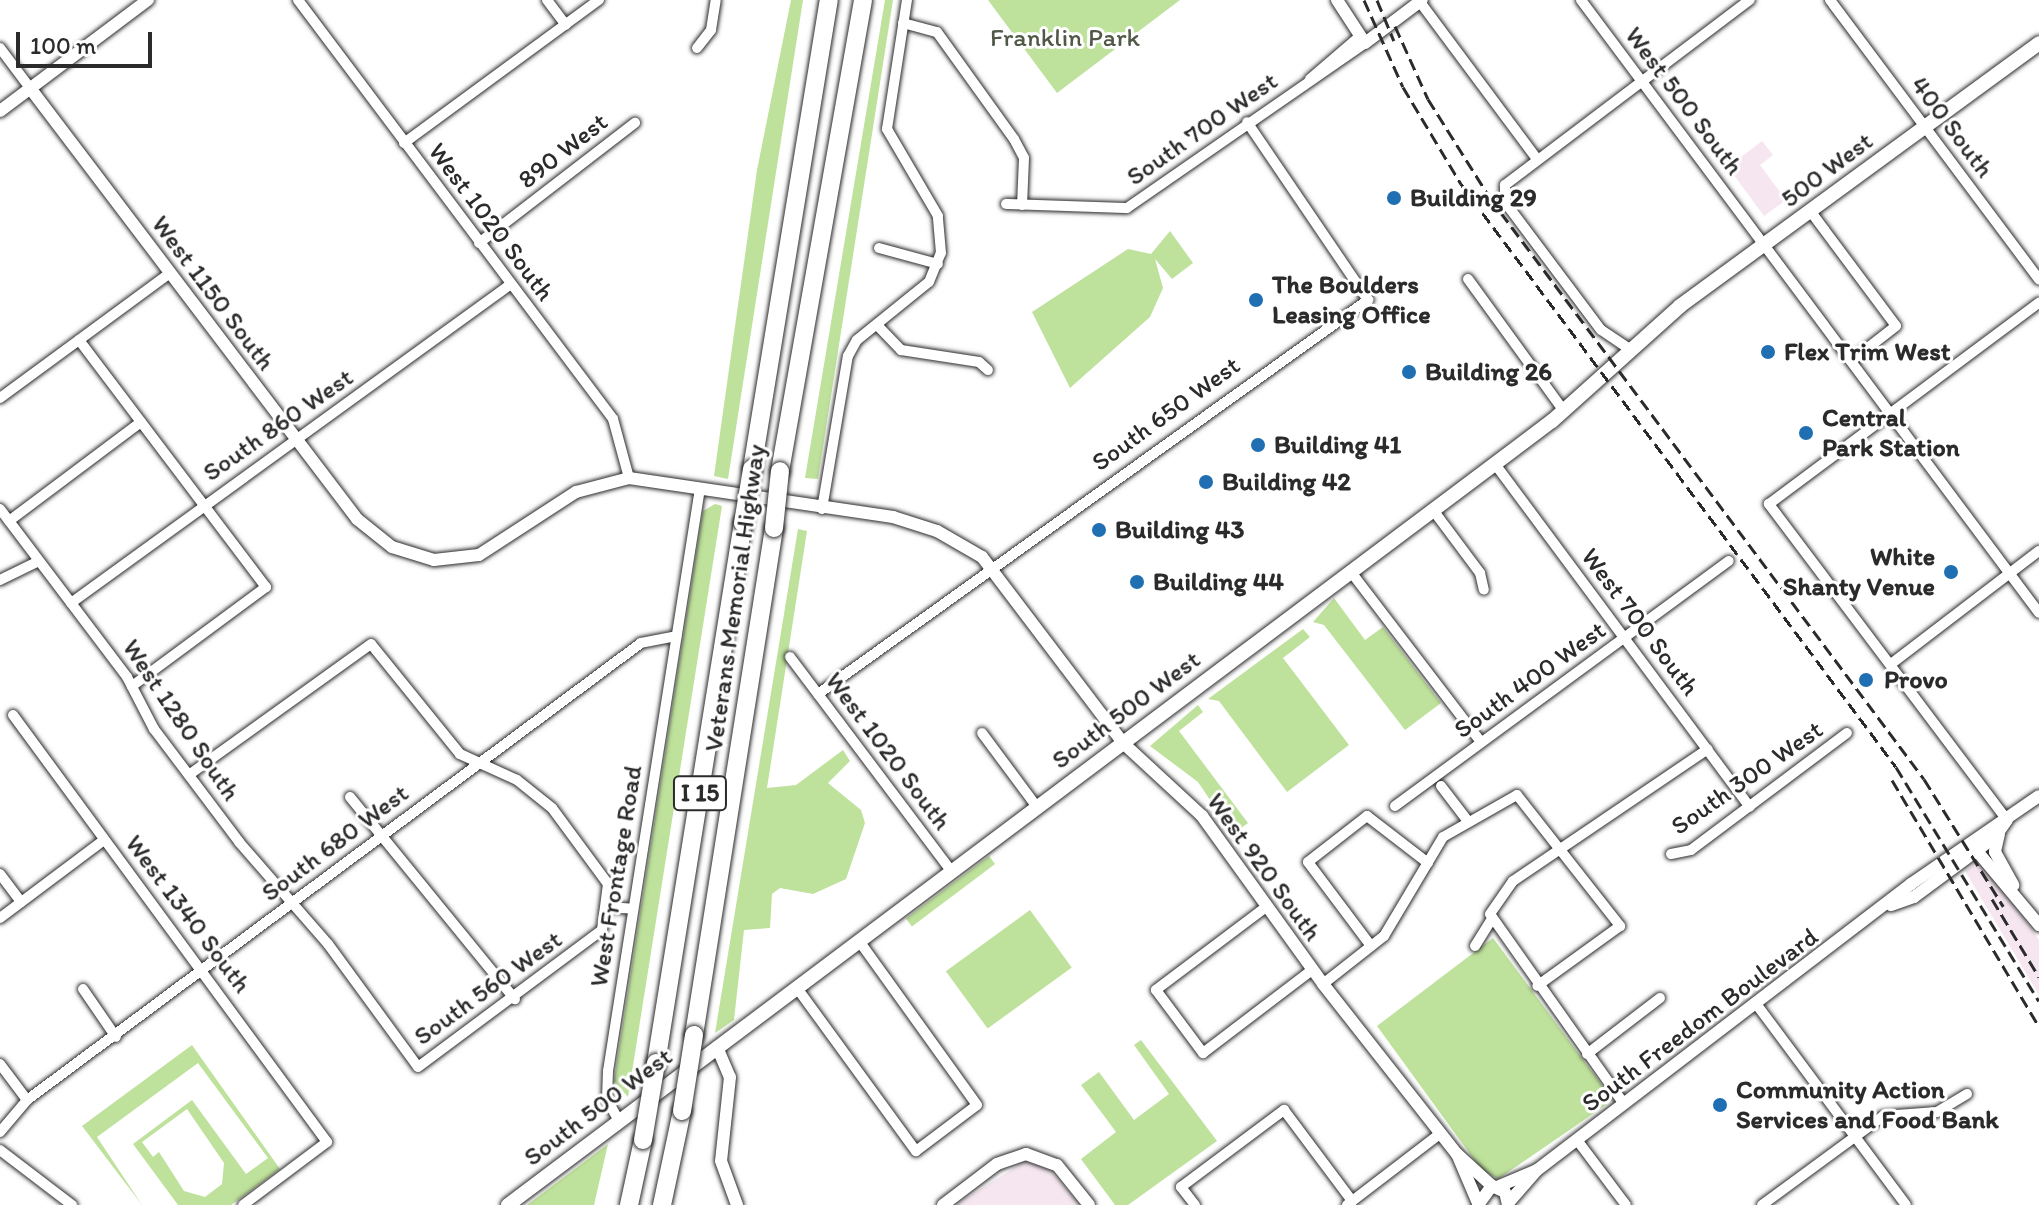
<!DOCTYPE html>
<style>
body{margin:0}
#map{position:relative;width:2039px;height:1205px;overflow:hidden;background:#fff;font-family:Itim,sans-serif}
div>[style]{position:absolute}
[style*='--x']{left:calc(var(--x)*1px);top:calc(var(--y)*1px);width:calc(var(--w)*1px);rotate:calc(var(--a)*1deg)}
.built>*{inset:0;background:#f5e6f0}
.green>*{inset:0;background:#bee19b;transform-origin:0 0}
.roads{filter:drop-shadow(0 0 2px #2b2b2b) drop-shadow(0 0 2px #2b2b2b)}
.minor>*{height:10px;margin:-5px;padding:0 5px;transform-origin:5px;border-radius:5px;background:#fff}
.tertiary>*{height:12px;margin:-6px;padding:0 6px;transform-origin:6px;border-radius:6px;background:#fff}
.secondary>*{height:14px;margin:-7px;padding:0 7px;transform-origin:7px;border-radius:7px;background:#fff}
.motorway>*{height:18px;margin:-9px;padding:0 9px;transform-origin:9px;border-radius:9px;background:#fff}
.rail>*{height:3px;margin-top:-1.5px;transform-origin:0;background:repeating-linear-gradient(90deg,#2b2b2b 0 12px,transparent 0 18px)}
.bridges{filter:drop-shadow(0 0 2px #2b2b2b) drop-shadow(0 0 2px #2b2b2b)}
.motorway-bridge>*{height:18px;margin:-9px;padding:0 9px;transform-origin:9px;border-radius:9px;background:#fff}
.dots>*{width:22px;height:22px;translate:-50% -50%;box-sizing:border-box;border:4px solid #fff;border-radius:50%}
span{translate:-50% -50%;white-space:nowrap;text-align:center;line-height:1.15;-webkit-text-stroke:6px #fff;paint-order:stroke}
.shield-label span{padding:2px 6px;background:#fff;border:2px solid;border-radius:6px;-webkit-text-stroke-width:0}
.shield-label{font-size:24px;color:#2b2b2b;font-weight:700}
.park-label{font-size:26px;color:#505847}
.street-label{font-size:26px;color:#2b2b2b}
.poi-label{font-size:26px;color:#2b2b2b;font-weight:700}
.left{translate:0 -50%;text-align:left}
.right{translate:-100% -50%;text-align:right}
.scale{position:absolute;left:16px;top:32px;width:136px;height:36px;box-sizing:border-box;border:4px solid #2b2b2b;border-top:0;padding-left:10px;font-size:24px;line-height:28px;white-space:nowrap;color:#2b2b2b;-webkit-text-stroke:6px #fff;paint-order:stroke}
</style>
<div id="map">
<div class="built">
<div style="clip-path:polygon(1762px 141px,1773px 155px,1760px 165px,1786px 200px,1764px 216px,1728px 167px)"></div>
<div style="clip-path:polygon(1982px 858px,2039px 940px,2039px 995px,1965px 871px)"></div>
<div style="clip-path:polygon(1025px 1161px,1047px 1167px,1080px 1205px,955px 1205px)"></div>
</div>
<div class="green">
<div style="clip-path:polygon(791px 0,803px 0,728px 479px,714px 476px,757px 170px)"></div>
<div style="clip-path:polygon(885px 0,893px 0,818px 479px,805px 478px)"></div>
<div style="clip-path:polygon(988px 0,1180px 0,1057px 93px)"></div>
<div style="clip-path:polygon(1170px 231px,1193px 263px,1172px 279px,1155px 259px,1163px 288px,1150px 317px,1070px 388px,1032px 312px,1128px 249px,1151px 254px)"></div>
<div style="clip-path:polygon(715px 504px,722px 506px,628px 1097px,614px 1081px,703px 511px)"></div>
<div style="clip-path:polygon(798px 529px,807px 531px,767px 788px,796px 785px,843px 750px,850px 761px,828px 783px,861px 810px,865px 823px,846px 879px,813px 894px,780px 888px,772px 894px,770px 928px,744px 930px,734px 1020px,715px 1033px)"></div>
<div style="clip-path:polygon(1334px 598px,1365px 640px,1383px 627px,1441px 703px,1405px 730px,1324px 625px,1313px 622px)"></div>
<div style="clip-path:polygon(1303px 629px,1310px 637px,1283px 658px,1349px 745px,1287px 792px,1219px 701px,1208px 699px)"></div>
<div style="clip-path:polygon(1198px 705px,1203px 712px,1179px 731px,1248px 823px,1233px 834px,1198px 782px,1150px 746px)"></div>
<div style="left:989px;top:856px;width:10px;height:104px;rotate:53deg"></div>
<div style="left:1030px;top:910px;width:71px;height:104px;rotate:54deg"></div>
<div style="clip-path:polygon(1493px 938px,1613px 1100px,1498px 1179px,1481px 1169px,1377px 1026px)"></div>
<div style="clip-path:polygon(1141px 1040px,1217px 1141px,1128px 1205px,1115px 1205px,1081px 1159px,1116px 1132px,1081px 1085px,1099px 1072px,1134px 1120px,1169px 1094px,1134px 1045px)"></div>
<div style="clip-path:polygon(evenodd,192px 1045px,280px 1169px,231px 1205px,178px 1205px,133px 1144px,192px 1100px,246px 1174px,268px 1158px,198px 1063px,97px 1137px,142px 1205px,82px 1126px,192px 1045px,187px 1109px,224px 1163px,222px 1184px,205px 1197px,184px 1191px,159px 1152px,153px 1157px,142px 1142px,187px 1109px)"></div>
<div style="clip-path:polygon(608px 1144px,594px 1205px,527px 1205px)"></div>
</div>
<div class="roads">
<div class="minor">
<div style="--x:298;--y:0;--w:524;--a:53.06"></div>
<div style="--x:613;--y:419;--w:61;--a:74.8"></div>
<div style="--x:547;--y:0;--w:31;--a:53"></div>
<div style="--x:1581;--y:0;--w:765;--a:53.23"></div>
<div style="--x:1830;--y:0;--w:349;--a:53.2"></div>
<div style="--x:1420;--y:2;--w:196;--a:53.3"></div>
<div style="--x:903;--y:23;--w:35;--a:15"></div>
<div style="--x:937;--y:32;--w:132;--a:54.3"></div>
<div style="--x:1014;--y:139;--w:21;--a:62"></div>
<div style="--x:1024;--y:158;--w:47;--a:92.4"></div>
<div style="--x:0;--y:48;--w:50;--a:53.1"></div>
<div style="--x:697;--y:48;--w:23;--a:-52"></div>
<div style="--x:711;--y:30;--w:30;--a:-81"></div>
<div style="--x:1310;--y:79;--w:66;--a:-40.7"></div>
<div style="--x:404;--y:143;--w:242;--a:-36.3"></div>
<div style="--x:1006;--y:204;--w:121;--a:1.9"></div>
<div style="--x:1127;--y:208;--w:290;--a:-34.7"></div>
<div style="--x:1811;--y:212;--w:142;--a:53.3"></div>
<div style="--x:1896;--y:326;--w:57;--a:142.1"></div>
<div style="--x:479;--y:243;--w:197;--a:-37.6"></div>
<div style="--x:879;--y:248;--w:61;--a:15.2"></div>
<div style="--x:1468;--y:279;--w:163;--a:54"></div>
<div style="--x:877;--y:325;--w:35;--a:46"></div>
<div style="--x:901;--y:350;--w:79;--a:8.7"></div>
<div style="--x:979;--y:362;--w:12;--a:42"></div>
<div style="--x:79;--y:340;--w:310;--a:52.9"></div>
<div style="--x:266;--y:587;--w:167;--a:143.5"></div>
<div style="--x:1628;--y:348;--w:32;--a:-146"></div>
<div style="--x:1601;--y:330;--w:160;--a:-126.9"></div>
<div style="--x:1505;--y:202;--w:17;--a:-90"></div>
<div style="--x:1505;--y:185;--w:307;--a:-37.1"></div>
<div style="--x:0;--y:398;--w:211;--a:-36.3"></div>
<div style="--x:1495;--y:464;--w:427;--a:53.4"></div>
<div style="--x:0;--y:509;--w:211;--a:52.9"></div>
<div style="--x:127;--y:677;--w:59;--a:62.6"></div>
<div style="--x:154;--y:729;--w:141;--a:53"></div>
<div style="--x:239;--y:842;--w:135;--a:48.9"></div>
<div style="--x:328;--y:944;--w:152;--a:53.8"></div>
<div style="--x:418;--y:1067;--w:229;--a:-36.7"></div>
<div style="--x:602;--y:930;--w:46;--a:-82.6"></div>
<div style="--x:608;--y:884;--w:94;--a:-126.4"></div>
<div style="--x:552;--y:808;--w:45;--a:-141.3"></div>
<div style="--x:517;--y:780;--w:63;--a:-155.5"></div>
<div style="--x:460;--y:754;--w:141;--a:-129"></div>
<div style="--x:371;--y:644;--w:224;--a:144.3"></div>
<div style="--x:822;--y:509;--w:155;--a:-80.4"></div>
<div style="--x:848;--y:356;--w:18;--a:-61"></div>
<div style="--x:857;--y:340;--w:92;--a:-38.9"></div>
<div style="--x:929;--y:282;--w:31;--a:-68"></div>
<div style="--x:941;--y:253;--w:37;--a:-95"></div>
<div style="--x:938;--y:216;--w:101;--a:-120.4"></div>
<div style="--x:887;--y:129;--w:131;--a:-81.2"></div>
<div style="--x:1433;--y:510;--w:79;--a:53.3"></div>
<div style="--x:1480;--y:573;--w:17;--a:77"></div>
<div style="--x:9;--y:521;--w:165;--a:-36.9"></div>
<div style="--x:1351;--y:572;--w:214;--a:52.6"></div>
<div style="--x:0;--y:580;--w:41;--a:-25.9"></div>
<div style="--x:71;--y:603;--w:543;--a:-35.94"></div>
<div style="--x:790;--y:657;--w:268;--a:53"></div>
<div style="--x:1891;--y:664;--w:186;--a:-37.4"></div>
<div style="--x:818;--y:694;--w:677;--a:-35.62"></div>
<div style="--x:1368;--y:300;--w:215;--a:-124.2"></div>
<div style="--x:13;--y:715;--w:530;--a:53.67"></div>
<div style="--x:327;--y:1142;--w:105;--a:143.1"></div>
<div style="--x:982;--y:733;--w:92;--a:53.4"></div>
<div style="--x:1441;--y:786;--w:43;--a:52.6"></div>
<div style="--x:350;--y:797;--w:261;--a:50.8"></div>
<div style="--x:1395;--y:806;--w:414;--a:-36.3"></div>
<div style="--x:2007;--y:820;--w:396;--a:-127"></div>
<div style="--x:1769;--y:504;--w:337;--a:-36.7"></div>
<div style="--x:1671;--y:854;--w:20;--a:-11"></div>
<div style="--x:1691;--y:850;--w:195;--a:-36.9"></div>
<div style="--x:0;--y:874;--w:35;--a:53"></div>
<div style="--x:607;--y:907;--w:26;--a:4"></div>
<div style="--x:1266;--y:907;--w:138;--a:143"></div>
<div style="--x:1156;--y:990;--w:79;--a:53.3"></div>
<div style="--x:1203;--y:1053;--w:137;--a:-37.3"></div>
<div style="--x:0;--y:918;--w:130;--a:-36.9"></div>
<div style="--x:1371;--y:946;--w:105;--a:-126.9"></div>
<div style="--x:1308;--y:862;--w:75;--a:-37.9"></div>
<div style="--x:1367;--y:816;--w:77;--a:37.6"></div>
<div style="--x:1475;--y:946;--w:31;--a:-58"></div>
<div style="--x:1323;--y:984;--w:78;--a:-38.2"></div>
<div style="--x:1384;--y:936;--w:115;--a:-59.2"></div>
<div style="--x:1443;--y:837;--w:85;--a:-29.6"></div>
<div style="--x:1517;--y:795;--w:167;--a:51.8"></div>
<div style="--x:1620;--y:926;--w:102;--a:144.1"></div>
<div style="--x:797;--y:988;--w:202;--a:53.9"></div>
<div style="--x:916;--y:1151;--w:76;--a:-37"></div>
<div style="--x:977;--y:1105;--w:202;--a:-125.7"></div>
<div style="--x:83;--y:989;--w:58;--a:55.5"></div>
<div style="--x:1757;--y:1005;--w:249;--a:53.3"></div>
<div style="--x:1587;--y:1054;--w:92;--a:-37.5"></div>
<div style="--x:0;--y:1064;--w:45;--a:53.1"></div>
<div style="--x:1624;--y:1104;--w:232;--a:-125.2"></div>
<div style="--x:1490;--y:914;--w:40;--a:-55.1"></div>
<div style="--x:1513;--y:881;--w:235;--a:-34.1"></div>
<div style="--x:619;--y:1121;--w:25;--a:-119"></div>
<div style="--x:607;--y:1099;--w:28;--a:-88"></div>
<div style="--x:608;--y:1071;--w:590;--a:-81.03"></div>
<div style="--x:0;--y:1132;--w:42;--a:-49.8"></div>
<div style="--x:27;--y:1100;--w:765;--a:-36.66"></div>
<div style="--x:641;--y:643;--w:36;--a:-11"></div>
<div style="--x:1577;--y:1140;--w:81;--a:53"></div>
<div style="--x:0;--y:1150;--w:91;--a:37.4"></div>
<div style="--x:1195;--y:1205;--w:23;--a:-128"></div>
<div style="--x:1181;--y:1187;--w:129;--a:-36.8"></div>
<div style="--x:1284;--y:1110;--w:114;--a:53.2"></div>
<div style="--x:1347;--y:1205;--w:118;--a:-37.5"></div>
<div style="--x:1762;--y:1205;--w:150;--a:-36.3"></div>
<div style="--x:1883;--y:1116;--w:54;--a:-4.2"></div>
<div style="--x:1937;--y:1112;--w:35;--a:-31"></div>
</div>
<div class="tertiary">
<div style="--x:1337;--y:0;--w:51;--a:56.9"></div>
<div style="--x:1365;--y:43;--w:71;--a:-37"></div>
<div style="--x:30;--y:88;--w:541;--a:52.81"></div>
<div style="--x:357;--y:519;--w:45;--a:38.7"></div>
<div style="--x:392;--y:547;--w:44;--a:17.2"></div>
<div style="--x:434;--y:560;--w:45;--a:-6.3"></div>
<div style="--x:479;--y:555;--w:116;--a:-33"></div>
<div style="--x:576;--y:492;--w:55;--a:-14.8"></div>
<div style="--x:629;--y:478;--w:267;--a:8.4"></div>
<div style="--x:893;--y:517;--w:46;--a:17.7"></div>
<div style="--x:937;--y:531;--w:52;--a:30"></div>
<div style="--x:982;--y:557;--w:233;--a:52.8"></div>
<div style="--x:1123;--y:743;--w:108;--a:42.7"></div>
<div style="--x:1202;--y:816;--w:207;--a:54.2"></div>
<div style="--x:1323;--y:984;--w:216;--a:51.8"></div>
<div style="--x:1457;--y:1154;--w:47;--a:42.4"></div>
<div style="--x:0;--y:111;--w:185;--a:-36.9"></div>
<div style="--x:1999;--y:834;--w:18;--a:103"></div>
<div style="--x:1995;--y:852;--w:38;--a:61"></div>
<div style="--x:1977;--y:851;--w:97;--a:50"></div>
<div style="--x:1891;--y:905;--w:24;--a:-19"></div>
<div style="--x:1914;--y:897;--w:101;--a:-36.5"></div>
<div style="--x:1995;--y:837;--w:21;--a:-55"></div>
<div style="--x:717;--y:1047;--w:33;--a:67"></div>
<div style="--x:730;--y:1077;--w:84;--a:96.1"></div>
<div style="--x:721;--y:1161;--w:47;--a:70"></div>
<div style="--x:1457;--y:1154;--w:51;--a:66.9"></div>
<div style="--x:1497;--y:1187;--w:43;--a:-23"></div>
<div style="--x:1509;--y:1202;--w:43;--a:-48.8"></div>
<div style="--x:1537;--y:1170;--w:471;--a:-37.4"></div>
<div style="--x:1911;--y:884;--w:155;--a:-34.5"></div>
<div style="--x:943;--y:1205;--w:68;--a:-37.2"></div>
<div style="--x:997;--y:1164;--w:31;--a:-19"></div>
<div style="--x:1026;--y:1154;--w:33;--a:20"></div>
<div style="--x:1057;--y:1165;--w:51;--a:51.3"></div>
<div style="--x:1478;--y:1205;--w:24;--a:-54"></div>
<div style="--x:1492;--y:1186;--w:14;--a:25"></div>
<div style="--x:1505;--y:1192;--w:13;--a:77"></div>
</div>
<div class="secondary">
<div style="--x:508;--y:1205;--w:1306;--a:-36.91"></div>
<div style="--x:1552;--y:421;--w:172;--a:-41.9"></div>
<div style="--x:1680;--y:306;--w:445;--a:-36.2"></div>
</div>
<div class="motorway">
<div style="--x:752;--y:469;--w:475;--a:-80.7"></div>
<div style="--x:780;--y:471;--w:478;--a:-80"></div>
<div style="--x:694;--y:1035;--w:513;--a:-81.03"></div>
<div style="--x:656;--y:1063;--w:547;--a:-80.85"></div>
<div style="--x:629;--y:1205;--w:66;--a:-77.8"></div>
<div style="--x:662;--y:1205;--w:96;--a:-78"></div>
</div>
</div>
<div class="rail">
<div style="--x:1364;--y:0;--w:95;--a:65.9"></div>
<div style="--x:1403;--y:87;--w:113;--a:59.1"></div>
<div style="--x:1461;--y:184;--w:727;--a:53.27"></div>
<div style="--x:1896;--y:767;--w:274;--a:58.6"></div>
<div style="--x:1377;--y:0;--w:44;--a:67.5"></div>
<div style="--x:1395;--y:26;--w:80;--a:65.7"></div>
<div style="--x:1428;--y:99;--w:117;--a:57.9"></div>
<div style="--x:1490;--y:198;--w:725;--a:53.24"></div>
<div style="--x:1924;--y:779;--w:150;--a:58.1"></div>
<div style="--x:1892;--y:780;--w:287;--a:59.2"></div>
<div style="--x:1992;--y:899;--w:91;--a:58.9"></div>
</div>
<div class="bridges">
<div class="motorway-bridge">
<div style="--x:743;--y:523;--w:55;--a:-80.5"></div>
<div style="--x:774;--y:528;--w:57;--a:-84"></div>
<div style="--x:682;--y:1111;--w:77;--a:-81"></div>
<div style="--x:643;--y:1140;--w:78;--a:-80.4"></div>
</div>
</div>
<div class="dots">
<div style="left:1394px;top:198px;background:#1f6fb2"></div>
<div style="left:1256px;top:300px;background:#1f6fb2"></div>
<div style="left:1768px;top:352px;background:#1f6fb2"></div>
<div style="left:1409px;top:372px;background:#1f6fb2"></div>
<div style="left:1806px;top:433px;background:#1f6fb2"></div>
<div style="left:1258px;top:445px;background:#1f6fb2"></div>
<div style="left:1206px;top:482px;background:#1f6fb2"></div>
<div style="left:1099px;top:530px;background:#1f6fb2"></div>
<div style="left:1951px;top:572px;background:#1f6fb2"></div>
<div style="left:1137px;top:582px;background:#1f6fb2"></div>
<div style="left:1866px;top:680px;background:#1f6fb2"></div>
<div style="left:1720px;top:1105px;background:#1f6fb2"></div>
</div>
<div class="shield-label">
<span style="left:700px;top:793px">I 15</span>
</div>
<div class="park-label">
<span style="left:1065px;top:38px">Franklin Park</span>
</div>
<div class="street-label">
<span style="left:1684px;top:101px;rotate:53deg">West 500 South</span>
<span style="left:1952px;top:127px;rotate:53deg">400 South</span>
<span style="left:1202px;top:129px;rotate:-35deg">South 700 West</span>
<span style="left:563px;top:151px;rotate:-38deg">890 West</span>
<span style="left:1827px;top:170px;rotate:-37deg">500 West</span>
<span style="left:491px;top:222px;rotate:53deg">West 1020 South</span>
<span style="left:213px;top:293px;rotate:53deg">West 1150 South</span>
<span style="left:1166px;top:414px;rotate:-36deg">South 650 West</span>
<span style="left:278px;top:425px;rotate:-35deg">South 860 West</span>
<span style="left:735px;top:598px;rotate:-82deg">Veterans Memorial Highway</span>
<span style="left:1640px;top:622px;rotate:53deg">West 700 South</span>
<span style="left:1530px;top:680px;rotate:-36deg">South 400 West</span>
<span style="left:1126px;top:710px;rotate:-37deg">South 500 West</span>
<span style="left:181px;top:720px;rotate:56deg">West 1280 South</span>
<span style="left:888px;top:751px;rotate:53deg">West 1020 South</span>
<span style="left:1747px;top:778px;rotate:-35deg">South 300 West</span>
<span style="left:335px;top:843px;rotate:-37deg">South 680 West</span>
<span style="left:1264px;top:867px;rotate:54deg">West 920 South</span>
<span style="left:616px;top:876px;rotate:-81deg">West Frontage Road</span>
<span style="left:188px;top:914px;rotate:53deg">West 1340 South</span>
<span style="left:488px;top:988px;rotate:-36deg">South 560 West</span>
<span style="left:1700px;top:1020px;rotate:-37deg">South Freedom Boulevard</span>
<span style="left:598px;top:1107px;rotate:-37deg">South 500 West</span>
</div>
<div class="poi-label">
<span class="left" style="left:1410px;top:198px">Building 29</span>
<span class="left" style="left:1272px;top:300px">The Boulders<br>Leasing Office</span>
<span class="left" style="left:1784px;top:352px">Flex Trim West</span>
<span class="left" style="left:1425px;top:372px">Building 26</span>
<span class="left" style="left:1822px;top:433px">Central<br>Park Station</span>
<span class="left" style="left:1274px;top:445px">Building 41</span>
<span class="left" style="left:1222px;top:482px">Building 42</span>
<span class="left" style="left:1115px;top:530px">Building 43</span>
<span class="right" style="left:1935px;top:572px">White<br>Shanty Venue</span>
<span class="left" style="left:1153px;top:582px">Building 44</span>
<span class="left" style="left:1884px;top:680px">Provo</span>
<span class="left" style="left:1736px;top:1105px">Community Action<br>Services and Food Bank</span>
</div>
<div class="scale">100 m</div>
</div>
